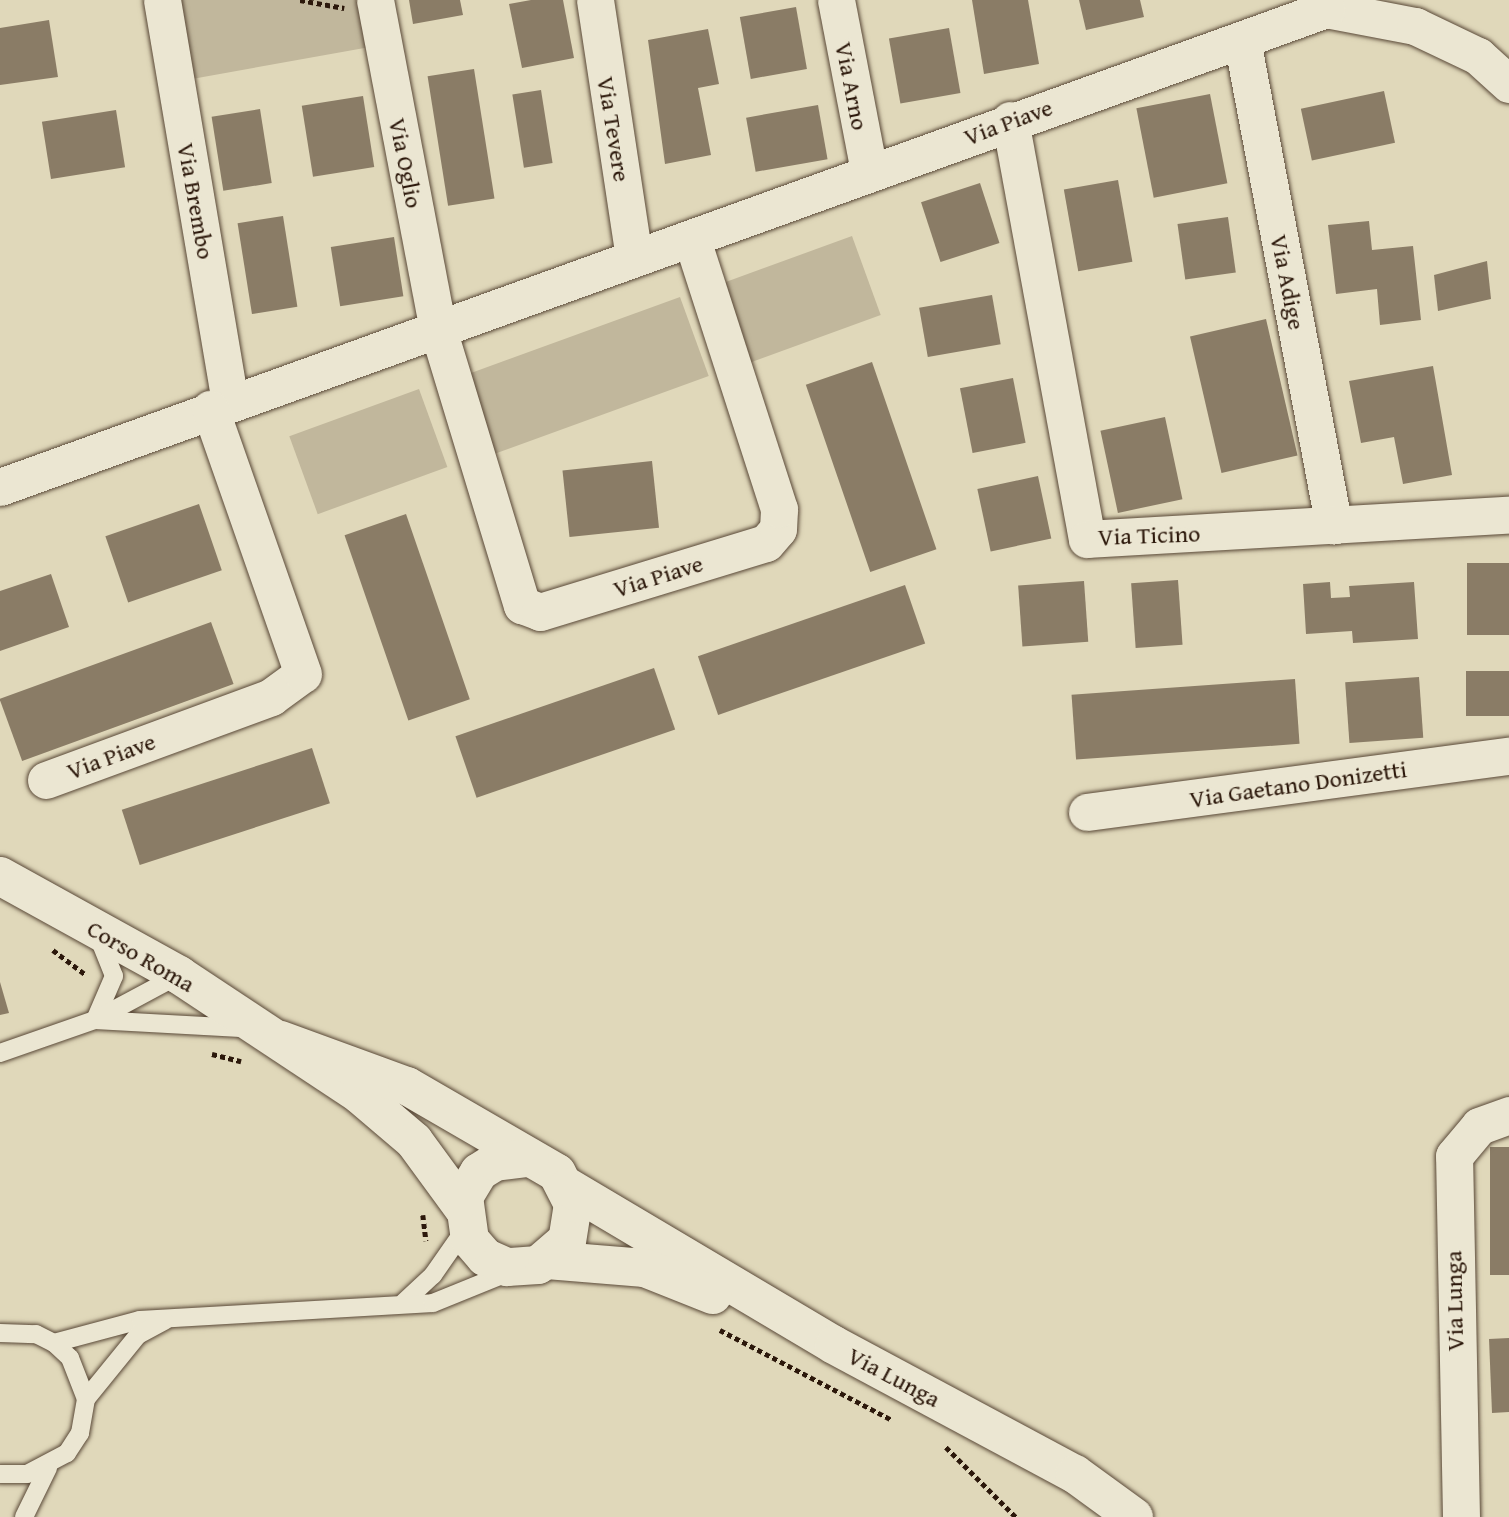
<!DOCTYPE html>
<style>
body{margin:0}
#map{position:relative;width:1509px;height:1517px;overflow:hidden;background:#e0d8ba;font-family:"Gentium Book Plus",serif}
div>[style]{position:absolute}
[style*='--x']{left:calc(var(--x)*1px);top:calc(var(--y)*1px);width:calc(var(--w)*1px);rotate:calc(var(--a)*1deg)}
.green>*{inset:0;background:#c1b79c;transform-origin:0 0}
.building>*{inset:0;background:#8a7c66;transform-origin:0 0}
.path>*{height:4.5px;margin-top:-2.25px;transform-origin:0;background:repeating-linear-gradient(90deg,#2c180b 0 5px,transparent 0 8.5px)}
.roads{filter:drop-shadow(0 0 2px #594837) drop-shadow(0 0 2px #594837)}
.service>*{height:18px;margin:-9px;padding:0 9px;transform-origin:9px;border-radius:9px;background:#ebe6d2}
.minor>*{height:37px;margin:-18.5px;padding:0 18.5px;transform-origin:18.5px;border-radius:18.5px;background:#ebe6d2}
.tertiary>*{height:38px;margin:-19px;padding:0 19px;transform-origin:19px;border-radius:19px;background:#ebe6d2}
span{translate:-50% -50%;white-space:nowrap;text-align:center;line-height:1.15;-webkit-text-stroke:5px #ebe6d2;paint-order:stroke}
.street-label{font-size:24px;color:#2c180b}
</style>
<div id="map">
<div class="green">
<div style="clip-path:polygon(179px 0,363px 0,370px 47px,192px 79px)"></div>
<div style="left:852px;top:236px;width:84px;height:138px;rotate:70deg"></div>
<div style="left:680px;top:297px;width:84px;height:229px;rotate:70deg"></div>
<div style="left:419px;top:389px;width:83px;height:138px;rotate:70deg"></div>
</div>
<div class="building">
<div style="clip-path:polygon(409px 0,460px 0,463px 15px,413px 24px)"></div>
<div style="clip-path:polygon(531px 0,563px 0,574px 58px,522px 68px,509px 4px)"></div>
<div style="clip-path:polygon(972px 0,1028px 0,1039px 64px,984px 74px)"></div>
<div style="clip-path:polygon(1079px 0,1140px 0,1144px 17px,1086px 30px)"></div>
<div style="left:796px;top:7px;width:63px;height:57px;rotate:80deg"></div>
<div style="clip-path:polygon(49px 20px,58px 77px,0 85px,0 28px)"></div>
<div style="left:949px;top:28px;width:66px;height:61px;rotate:80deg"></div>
<div style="clip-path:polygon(708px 29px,719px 84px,698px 88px,711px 155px,665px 164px,648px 40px)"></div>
<div style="left:474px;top:69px;width:131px;height:47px;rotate:81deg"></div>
<div style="left:541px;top:90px;width:74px;height:29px;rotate:81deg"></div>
<div style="left:1384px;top:91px;width:53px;height:85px;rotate:78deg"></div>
<div style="left:1210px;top:94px;width:91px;height:75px;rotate:79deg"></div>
<div style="left:363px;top:96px;width:72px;height:62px;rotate:81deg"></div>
<div style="left:818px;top:105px;width:55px;height:73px;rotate:80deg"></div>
<div style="left:260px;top:109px;width:75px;height:49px;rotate:81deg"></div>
<div style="left:116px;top:110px;width:58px;height:75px;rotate:81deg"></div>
<div style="left:1118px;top:180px;width:83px;height:55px;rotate:80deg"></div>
<div style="left:980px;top:183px;width:63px;height:62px;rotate:72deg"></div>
<div style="left:283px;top:216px;width:92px;height:46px;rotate:81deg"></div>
<div style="left:1228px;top:217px;width:56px;height:51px;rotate:82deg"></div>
<div style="clip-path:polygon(1369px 221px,1372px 250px,1413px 246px,1421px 320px,1380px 325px,1377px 289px,1336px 294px,1328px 225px)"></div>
<div style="left:394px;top:237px;width:60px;height:64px;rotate:81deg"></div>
<div style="clip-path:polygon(1487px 261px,1491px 299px,1438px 311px,1434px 275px)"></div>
<div style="left:992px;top:295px;width:50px;height:74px;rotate:80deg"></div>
<div style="left:1266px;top:319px;width:140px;height:78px;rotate:77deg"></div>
<div style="left:872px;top:362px;width:198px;height:70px;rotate:71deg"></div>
<div style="clip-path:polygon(1433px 366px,1452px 475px,1403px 484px,1394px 437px,1361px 443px,1349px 381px)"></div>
<div style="left:1013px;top:378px;width:66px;height:54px;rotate:79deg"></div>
<div style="left:1165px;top:417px;width:84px;height:66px;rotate:78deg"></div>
<div style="left:652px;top:461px;width:67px;height:90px;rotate:84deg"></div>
<div style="left:1038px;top:476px;width:64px;height:62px;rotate:78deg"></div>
<div style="left:199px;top:504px;width:70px;height:99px;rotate:71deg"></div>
<div style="left:406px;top:514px;width:196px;height:65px;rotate:71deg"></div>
<div style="left:1509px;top:563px;width:72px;height:42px;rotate:90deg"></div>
<div style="clip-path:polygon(51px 574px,69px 627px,0 651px,0 591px)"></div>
<div style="left:1178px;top:580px;width:65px;height:47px;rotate:86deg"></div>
<div style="left:1084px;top:581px;width:61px;height:66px;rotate:86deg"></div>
<div style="clip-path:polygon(1330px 582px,1331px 598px,1350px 597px,1349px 586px,1414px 582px,1418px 639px,1353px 643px,1352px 631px,1306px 634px,1303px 584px)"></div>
<div style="left:905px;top:585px;width:62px;height:219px;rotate:71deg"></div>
<div style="left:211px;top:622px;width:66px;height:225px;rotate:70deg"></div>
<div style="left:654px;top:668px;width:65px;height:210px;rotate:71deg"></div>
<div style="left:1509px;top:671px;width:45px;height:43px;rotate:90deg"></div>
<div style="left:1419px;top:677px;width:61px;height:74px;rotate:86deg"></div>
<div style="left:1295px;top:679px;width:65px;height:224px;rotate:86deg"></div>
<div style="left:312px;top:748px;width:58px;height:200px;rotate:72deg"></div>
<div style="clip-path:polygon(0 982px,9px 1013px,0 1015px)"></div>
<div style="left:1509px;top:1147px;width:128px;height:19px;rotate:90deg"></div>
<div style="clip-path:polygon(1509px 1338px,1509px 1412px,1492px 1413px,1489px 1339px)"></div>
</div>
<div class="path">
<div style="--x:300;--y:0;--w:45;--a:10.3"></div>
<div style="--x:53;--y:950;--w:40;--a:37"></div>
<div style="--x:212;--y:1054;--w:30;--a:14"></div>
<div style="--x:423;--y:1215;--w:26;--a:83"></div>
<div style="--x:720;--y:1330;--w:194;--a:27.6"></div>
<div style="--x:946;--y:1447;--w:99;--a:45"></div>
</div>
<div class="roads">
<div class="service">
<div style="--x:95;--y:1020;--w:146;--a:3.1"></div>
<div style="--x:95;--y:1020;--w:48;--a:-66.6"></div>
<div style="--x:114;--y:976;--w:43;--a:-111.8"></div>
<div style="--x:0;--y:1053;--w:101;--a:-19.2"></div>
<div style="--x:95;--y:1020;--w:95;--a:-28.2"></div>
<div style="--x:404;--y:1302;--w:40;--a:-43"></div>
<div style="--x:433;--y:1275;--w:56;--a:-55.2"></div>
<div style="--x:0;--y:1333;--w:36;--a:2"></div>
<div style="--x:36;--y:1334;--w:20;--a:27"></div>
<div style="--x:54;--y:1343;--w:22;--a:43"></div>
<div style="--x:70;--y:1358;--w:44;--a:68.7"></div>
<div style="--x:86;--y:1399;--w:35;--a:100"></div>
<div style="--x:80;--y:1433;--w:24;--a:123"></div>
<div style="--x:67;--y:1453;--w:45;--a:152.3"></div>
<div style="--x:27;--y:1474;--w:27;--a:180"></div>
<div style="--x:54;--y:1343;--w:89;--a:-15"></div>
<div style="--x:140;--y:1320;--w:293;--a:-3.3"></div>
<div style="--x:433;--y:1303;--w:85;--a:-22.1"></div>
<div style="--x:86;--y:1399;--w:82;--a:-50.9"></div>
<div style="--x:138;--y:1335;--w:30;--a:-28"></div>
<div style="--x:24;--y:1517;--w:55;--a:-63.9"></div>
</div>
<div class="minor">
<div style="--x:162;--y:0;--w:409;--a:80.4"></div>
<div style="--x:375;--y:0;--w:332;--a:79.2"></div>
<div style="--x:437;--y:326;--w:292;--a:73.1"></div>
<div style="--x:522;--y:605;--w:19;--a:21"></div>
<div style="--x:540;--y:612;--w:236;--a:-17"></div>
<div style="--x:766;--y:543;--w:18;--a:-49"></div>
<div style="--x:778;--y:529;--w:20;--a:-87"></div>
<div style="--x:779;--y:509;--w:283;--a:-107.9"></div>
<div style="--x:595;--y:0;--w:261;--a:81.4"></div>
<div style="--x:836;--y:0;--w:175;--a:79.1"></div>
<div style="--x:1319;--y:0;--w:11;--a:52"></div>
<div style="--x:1326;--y:9;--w:91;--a:10.8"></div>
<div style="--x:1415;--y:26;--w:70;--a:25.5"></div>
<div style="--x:1478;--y:56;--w:42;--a:42.1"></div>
<div style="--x:1242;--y:40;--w:494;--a:79.3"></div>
<div style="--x:1010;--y:120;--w:426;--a:79.6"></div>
<div style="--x:1087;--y:539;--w:423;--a:-3.3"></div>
<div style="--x:0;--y:487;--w:1410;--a:-19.82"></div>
<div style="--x:46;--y:780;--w:240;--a:-20.2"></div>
<div style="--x:271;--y:697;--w:39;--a:-36"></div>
<div style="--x:303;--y:674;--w:281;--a:-109.3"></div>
<div style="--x:1087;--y:812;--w:426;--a:-7.6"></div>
<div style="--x:1461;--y:1517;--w:361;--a:-91.1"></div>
<div style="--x:1454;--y:1156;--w:39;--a:-50"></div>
<div style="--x:1479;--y:1126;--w:32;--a:-20"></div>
</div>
<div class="tertiary">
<div style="--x:0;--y:876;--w:205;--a:28.9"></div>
<div style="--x:179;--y:975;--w:217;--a:33.5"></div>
<div style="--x:360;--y:1095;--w:71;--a:40.4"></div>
<div style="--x:414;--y:1141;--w:83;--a:53.8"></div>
<div style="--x:281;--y:1040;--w:134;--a:20.1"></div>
<div style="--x:407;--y:1086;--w:173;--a:30.1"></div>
<div style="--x:557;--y:1173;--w:35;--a:63"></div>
<div style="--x:573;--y:1204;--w:36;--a:99"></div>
<div style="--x:567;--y:1240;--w:38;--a:139"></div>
<div style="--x:538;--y:1265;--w:31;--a:176"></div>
<div style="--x:507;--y:1267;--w:24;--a:-156"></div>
<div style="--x:485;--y:1257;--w:23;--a:-131"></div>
<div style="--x:470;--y:1240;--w:43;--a:-97.9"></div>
<div style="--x:464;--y:1197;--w:29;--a:-59"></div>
<div style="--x:479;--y:1172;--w:19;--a:-32"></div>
<div style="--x:495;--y:1162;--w:35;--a:-7"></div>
<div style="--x:568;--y:1187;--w:309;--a:30.7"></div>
<div style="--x:834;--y:1345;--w:273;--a:28.2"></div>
<div style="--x:1075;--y:1474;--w:73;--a:36.1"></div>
<div style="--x:547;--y:1260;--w:98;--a:4.7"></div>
<div style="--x:645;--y:1268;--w:73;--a:21.7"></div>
</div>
</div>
<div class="street-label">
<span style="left:852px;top:86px;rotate:79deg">Via Arno</span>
<span style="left:1008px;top:122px;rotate:-20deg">Via Piave</span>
<span style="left:614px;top:129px;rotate:81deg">Via Tevere</span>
<span style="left:406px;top:163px;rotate:79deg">Via Oglio</span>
<span style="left:196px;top:201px;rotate:80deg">Via Brembo</span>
<span style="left:1288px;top:282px;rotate:79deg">Via Adige</span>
<span style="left:1149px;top:535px;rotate:-2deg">Via Ticino</span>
<span style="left:658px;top:576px;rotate:-17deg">Via Piave</span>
<span style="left:111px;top:756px;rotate:-20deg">Via Piave</span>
<span style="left:1298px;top:784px;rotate:-8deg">Via Gaetano Donizetti</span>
<span style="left:141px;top:956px;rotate:30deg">Corso Roma</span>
<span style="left:1454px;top:1301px;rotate:-91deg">Via Lunga</span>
<span style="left:894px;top:1377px;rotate:28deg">Via Lunga</span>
</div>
</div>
